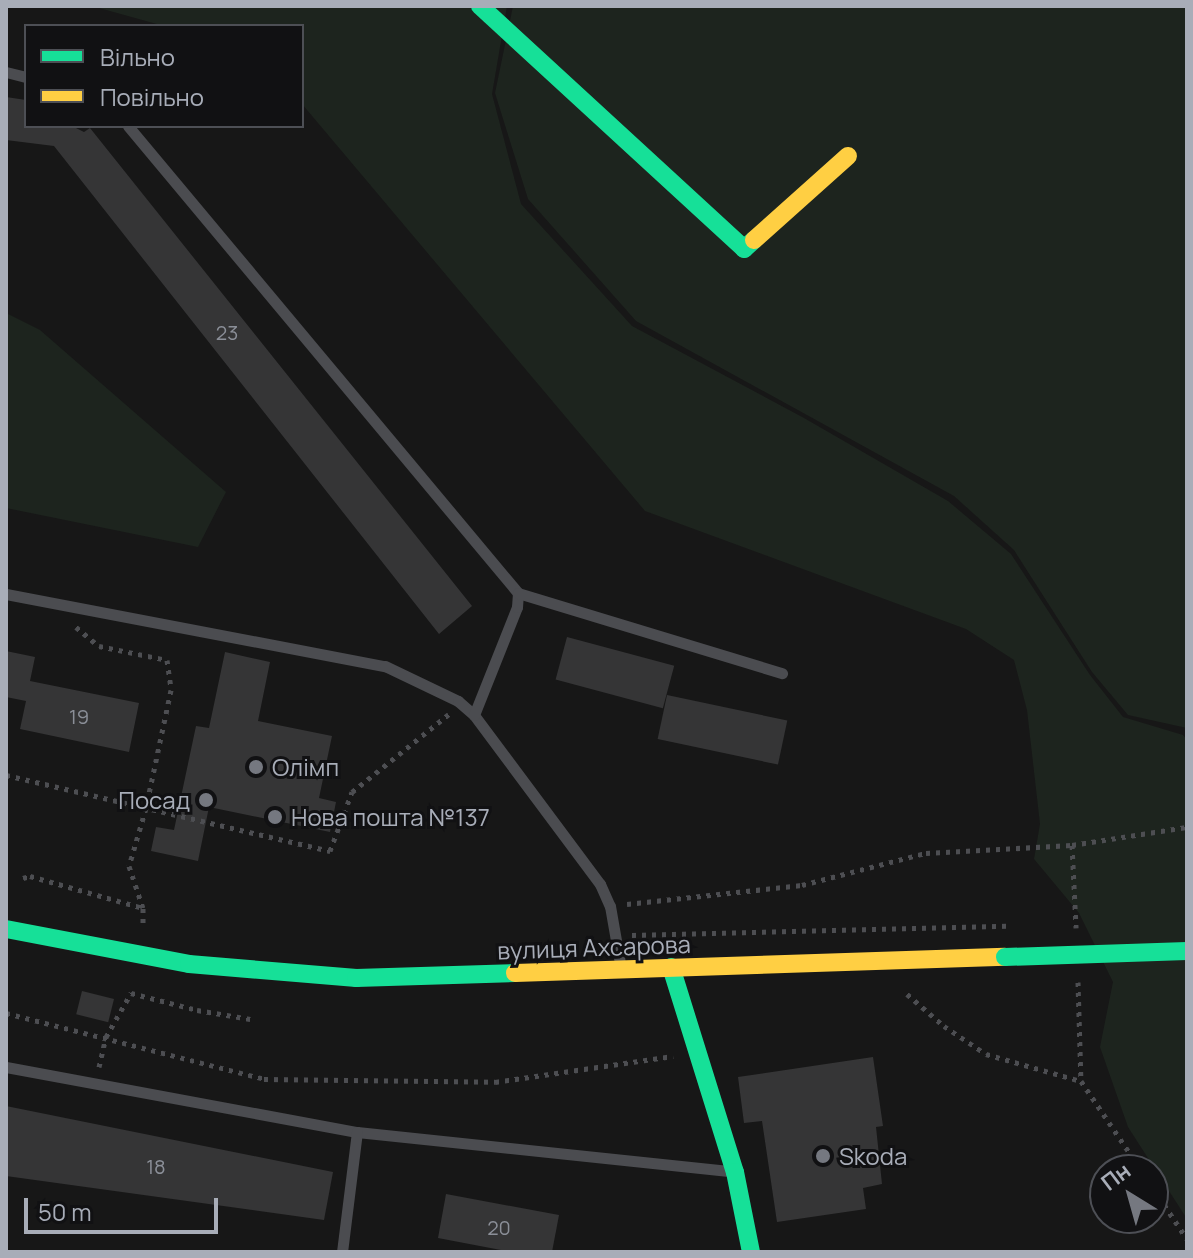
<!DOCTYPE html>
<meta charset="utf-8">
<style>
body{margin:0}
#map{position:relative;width:1193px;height:1258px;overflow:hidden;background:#171717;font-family:Manrope,sans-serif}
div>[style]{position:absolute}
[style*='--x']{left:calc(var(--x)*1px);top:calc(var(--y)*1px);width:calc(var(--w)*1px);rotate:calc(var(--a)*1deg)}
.green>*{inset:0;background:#1d241e}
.building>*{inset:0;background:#353536;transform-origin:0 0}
.path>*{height:5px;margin-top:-2.5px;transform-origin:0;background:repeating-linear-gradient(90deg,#4d4e52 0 4px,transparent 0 10px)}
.lane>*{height:11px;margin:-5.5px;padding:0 5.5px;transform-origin:5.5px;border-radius:5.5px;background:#4b4c50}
.fast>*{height:18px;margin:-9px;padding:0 9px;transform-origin:9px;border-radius:9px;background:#16e098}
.slow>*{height:18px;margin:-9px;padding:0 9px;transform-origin:9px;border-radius:9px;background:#ffcf43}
.fast-bridge>*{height:18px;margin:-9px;padding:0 9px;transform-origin:9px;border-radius:9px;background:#16e098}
.dots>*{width:22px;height:22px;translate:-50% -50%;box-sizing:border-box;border:4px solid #111113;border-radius:50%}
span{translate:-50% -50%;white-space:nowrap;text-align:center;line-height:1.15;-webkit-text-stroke:6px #111113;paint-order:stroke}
.number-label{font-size:20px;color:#8b8f98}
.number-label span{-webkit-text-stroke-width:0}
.poi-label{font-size:24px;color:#a8adb8}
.left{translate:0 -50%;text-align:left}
.right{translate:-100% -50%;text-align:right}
.street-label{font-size:24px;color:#a8adb8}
.frame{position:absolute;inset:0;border:8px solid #a8adb8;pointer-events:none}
.legend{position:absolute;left:24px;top:24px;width:280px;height:104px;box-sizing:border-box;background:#111113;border:2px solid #4d4f55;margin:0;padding:10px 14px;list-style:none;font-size:24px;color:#a8adb8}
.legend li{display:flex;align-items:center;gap:16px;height:40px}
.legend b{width:40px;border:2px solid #4d4f55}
.north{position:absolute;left:1089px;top:1154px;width:80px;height:80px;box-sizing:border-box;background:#111113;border:2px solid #4d4f55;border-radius:50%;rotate:323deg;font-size:22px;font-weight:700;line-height:32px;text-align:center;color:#a8adb8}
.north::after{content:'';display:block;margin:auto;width:28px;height:36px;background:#757880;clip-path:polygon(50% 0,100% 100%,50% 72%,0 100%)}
.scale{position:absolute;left:24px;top:1198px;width:194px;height:36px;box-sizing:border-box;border:4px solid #a8adb8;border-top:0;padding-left:10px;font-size:24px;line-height:28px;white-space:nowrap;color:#a8adb8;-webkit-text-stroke:6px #111113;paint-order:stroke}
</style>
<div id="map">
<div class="green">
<div style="clip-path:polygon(92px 6px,507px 6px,492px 94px,521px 204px,632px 326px,804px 418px,948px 501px,1011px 554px,1090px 675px,1123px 717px,1183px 735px,1187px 740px,1187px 1219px,1128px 1127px,1100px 1047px,1113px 982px,1079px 913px,1034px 859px,1040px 824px,1027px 710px,1014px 660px,966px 629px,645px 511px,302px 104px,302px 26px,164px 26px)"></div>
<div style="clip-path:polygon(513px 6px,1187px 6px,1187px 728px,1128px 715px,1092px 672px,1014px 550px,954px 496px,636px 321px,528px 199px,495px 93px)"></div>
<div style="clip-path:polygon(6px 313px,40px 330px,226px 492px,198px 547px,6px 508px)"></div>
</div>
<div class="building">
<div style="clip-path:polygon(6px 97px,26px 100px,26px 126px,72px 126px,84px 132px,90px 128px,472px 606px,439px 634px,54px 146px,6px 140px)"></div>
<div style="left:567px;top:637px;width:111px;height:44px;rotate:15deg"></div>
<div style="clip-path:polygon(6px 651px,35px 657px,30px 681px,139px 703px,129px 752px,20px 729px,26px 701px,6px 697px)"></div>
<div style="clip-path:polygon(225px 652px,270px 662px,258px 721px,332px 736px,319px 798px,336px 802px,330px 832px,209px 807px,198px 861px,151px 851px,156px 827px,174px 830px,196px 726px,209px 728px)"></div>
<div style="left:667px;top:695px;width:123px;height:45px;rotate:12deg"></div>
<div style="left:82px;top:991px;width:33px;height:24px;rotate:14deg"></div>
<div style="clip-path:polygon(873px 1057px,883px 1126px,876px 1127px,882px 1184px,863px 1188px,866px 1209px,777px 1222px,762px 1121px,744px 1123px,738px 1077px)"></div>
<div style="clip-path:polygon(6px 1106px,333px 1172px,324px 1220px,6px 1176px)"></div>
<div style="clip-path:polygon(446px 1194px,559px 1215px,552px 1252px,511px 1252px,438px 1238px)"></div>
</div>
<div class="path">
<div style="--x:76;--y:627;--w:30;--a:40"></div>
<div style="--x:99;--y:646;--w:69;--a:11.6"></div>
<div style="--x:167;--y:660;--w:30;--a:82"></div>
<div style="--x:171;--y:690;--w:121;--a:102"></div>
<div style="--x:146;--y:808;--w:60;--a:106.3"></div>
<div style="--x:129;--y:866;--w:44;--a:71.6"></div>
<div style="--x:6;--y:775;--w:333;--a:13.2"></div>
<div style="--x:330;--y:851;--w:63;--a:-69.6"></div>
<div style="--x:352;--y:792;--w:124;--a:-38.8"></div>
<div style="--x:1072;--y:845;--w:83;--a:87.2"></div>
<div style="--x:23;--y:878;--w:7;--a:-16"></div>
<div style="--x:30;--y:876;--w:117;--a:15.8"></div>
<div style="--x:143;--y:908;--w:17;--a:90"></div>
<div style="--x:627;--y:904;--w:176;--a:-6.2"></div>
<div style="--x:802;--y:885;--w:128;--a:-14.5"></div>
<div style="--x:926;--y:853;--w:146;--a:-3.1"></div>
<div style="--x:1072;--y:845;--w:116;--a:-8.9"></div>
<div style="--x:632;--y:935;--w:375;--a:-1.4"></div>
<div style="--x:1078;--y:982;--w:99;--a:88.3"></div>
<div style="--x:907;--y:994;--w:49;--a:40.9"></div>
<div style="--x:944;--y:1026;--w:50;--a:33.7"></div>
<div style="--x:986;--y:1054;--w:99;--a:15.9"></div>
<div style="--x:1081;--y:1081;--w:107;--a:56"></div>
<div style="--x:6;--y:1013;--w:266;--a:14.3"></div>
<div style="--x:264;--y:1079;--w:231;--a:0.7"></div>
<div style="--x:495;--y:1082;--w:180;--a:-8.3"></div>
<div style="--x:99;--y:1067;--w:31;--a:-77"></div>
<div style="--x:106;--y:1037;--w:51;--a:-60.4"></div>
<div style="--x:131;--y:993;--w:68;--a:14.4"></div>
<div style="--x:197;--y:1010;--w:54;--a:9.6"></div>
<div style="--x:1153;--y:1188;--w:61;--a:56.3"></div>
</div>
<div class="lane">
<div style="--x:6;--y:72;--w:21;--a:14"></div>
<div style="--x:128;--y:126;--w:608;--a:50.13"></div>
<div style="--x:6;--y:594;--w:386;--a:10.8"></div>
<div style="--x:385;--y:666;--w:81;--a:25.6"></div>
<div style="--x:458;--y:701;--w:21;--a:41"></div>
<div style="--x:474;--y:715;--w:211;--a:53.3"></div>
<div style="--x:600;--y:884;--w:24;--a:66"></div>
<div style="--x:610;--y:906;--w:64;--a:80.1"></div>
<div style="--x:474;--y:715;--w:116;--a:-68.3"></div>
<div style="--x:517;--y:607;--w:14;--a:-86"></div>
<div style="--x:518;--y:593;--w:276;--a:16.9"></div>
<div style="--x:6;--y:1067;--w:357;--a:10.5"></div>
<div style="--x:357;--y:1132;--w:376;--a:6"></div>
<div style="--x:342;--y:1252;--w:121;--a:-82.9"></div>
</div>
<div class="fast">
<div style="--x:480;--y:6;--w:359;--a:42.6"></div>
<div style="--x:744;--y:249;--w:13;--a:-42"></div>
<div style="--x:6;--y:929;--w:186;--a:10.8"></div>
<div style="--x:189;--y:964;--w:168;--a:4.8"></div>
<div style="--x:356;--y:978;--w:159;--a:-1.8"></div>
<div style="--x:671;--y:967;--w:215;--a:72.7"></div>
<div style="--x:735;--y:1172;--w:82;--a:78.7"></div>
</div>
<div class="slow">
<div style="--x:754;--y:240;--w:126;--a:-41.8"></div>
<div style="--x:515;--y:973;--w:490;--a:-1.9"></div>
</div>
<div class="fast-bridge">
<div style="--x:1005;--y:957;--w:182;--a:-1.9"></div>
</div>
<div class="dots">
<div style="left:256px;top:767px;background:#757880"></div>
<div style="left:206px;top:800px;background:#757880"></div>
<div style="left:275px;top:817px;background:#757880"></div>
<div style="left:823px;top:1156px;background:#757880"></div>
</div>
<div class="number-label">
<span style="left:227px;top:332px">23</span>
<span style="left:79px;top:716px">19</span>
<span style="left:156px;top:1166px">18</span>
<span style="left:499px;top:1227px">20</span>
</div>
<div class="poi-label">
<span class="left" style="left:272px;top:767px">Олімп</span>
<span class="right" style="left:190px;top:800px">Посад</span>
<span class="left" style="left:291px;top:817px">Нова пошта №137</span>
<span class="left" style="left:839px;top:1156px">Skoda</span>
</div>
<div class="street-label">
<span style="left:594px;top:947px;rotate:-2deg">вулиця Ахсарова</span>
</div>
<div class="frame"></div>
<ul class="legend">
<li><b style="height:10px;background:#16e098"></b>Вільно</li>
<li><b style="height:10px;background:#ffcf43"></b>Повільно</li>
</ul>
<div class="north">Пн</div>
<div class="scale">50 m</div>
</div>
